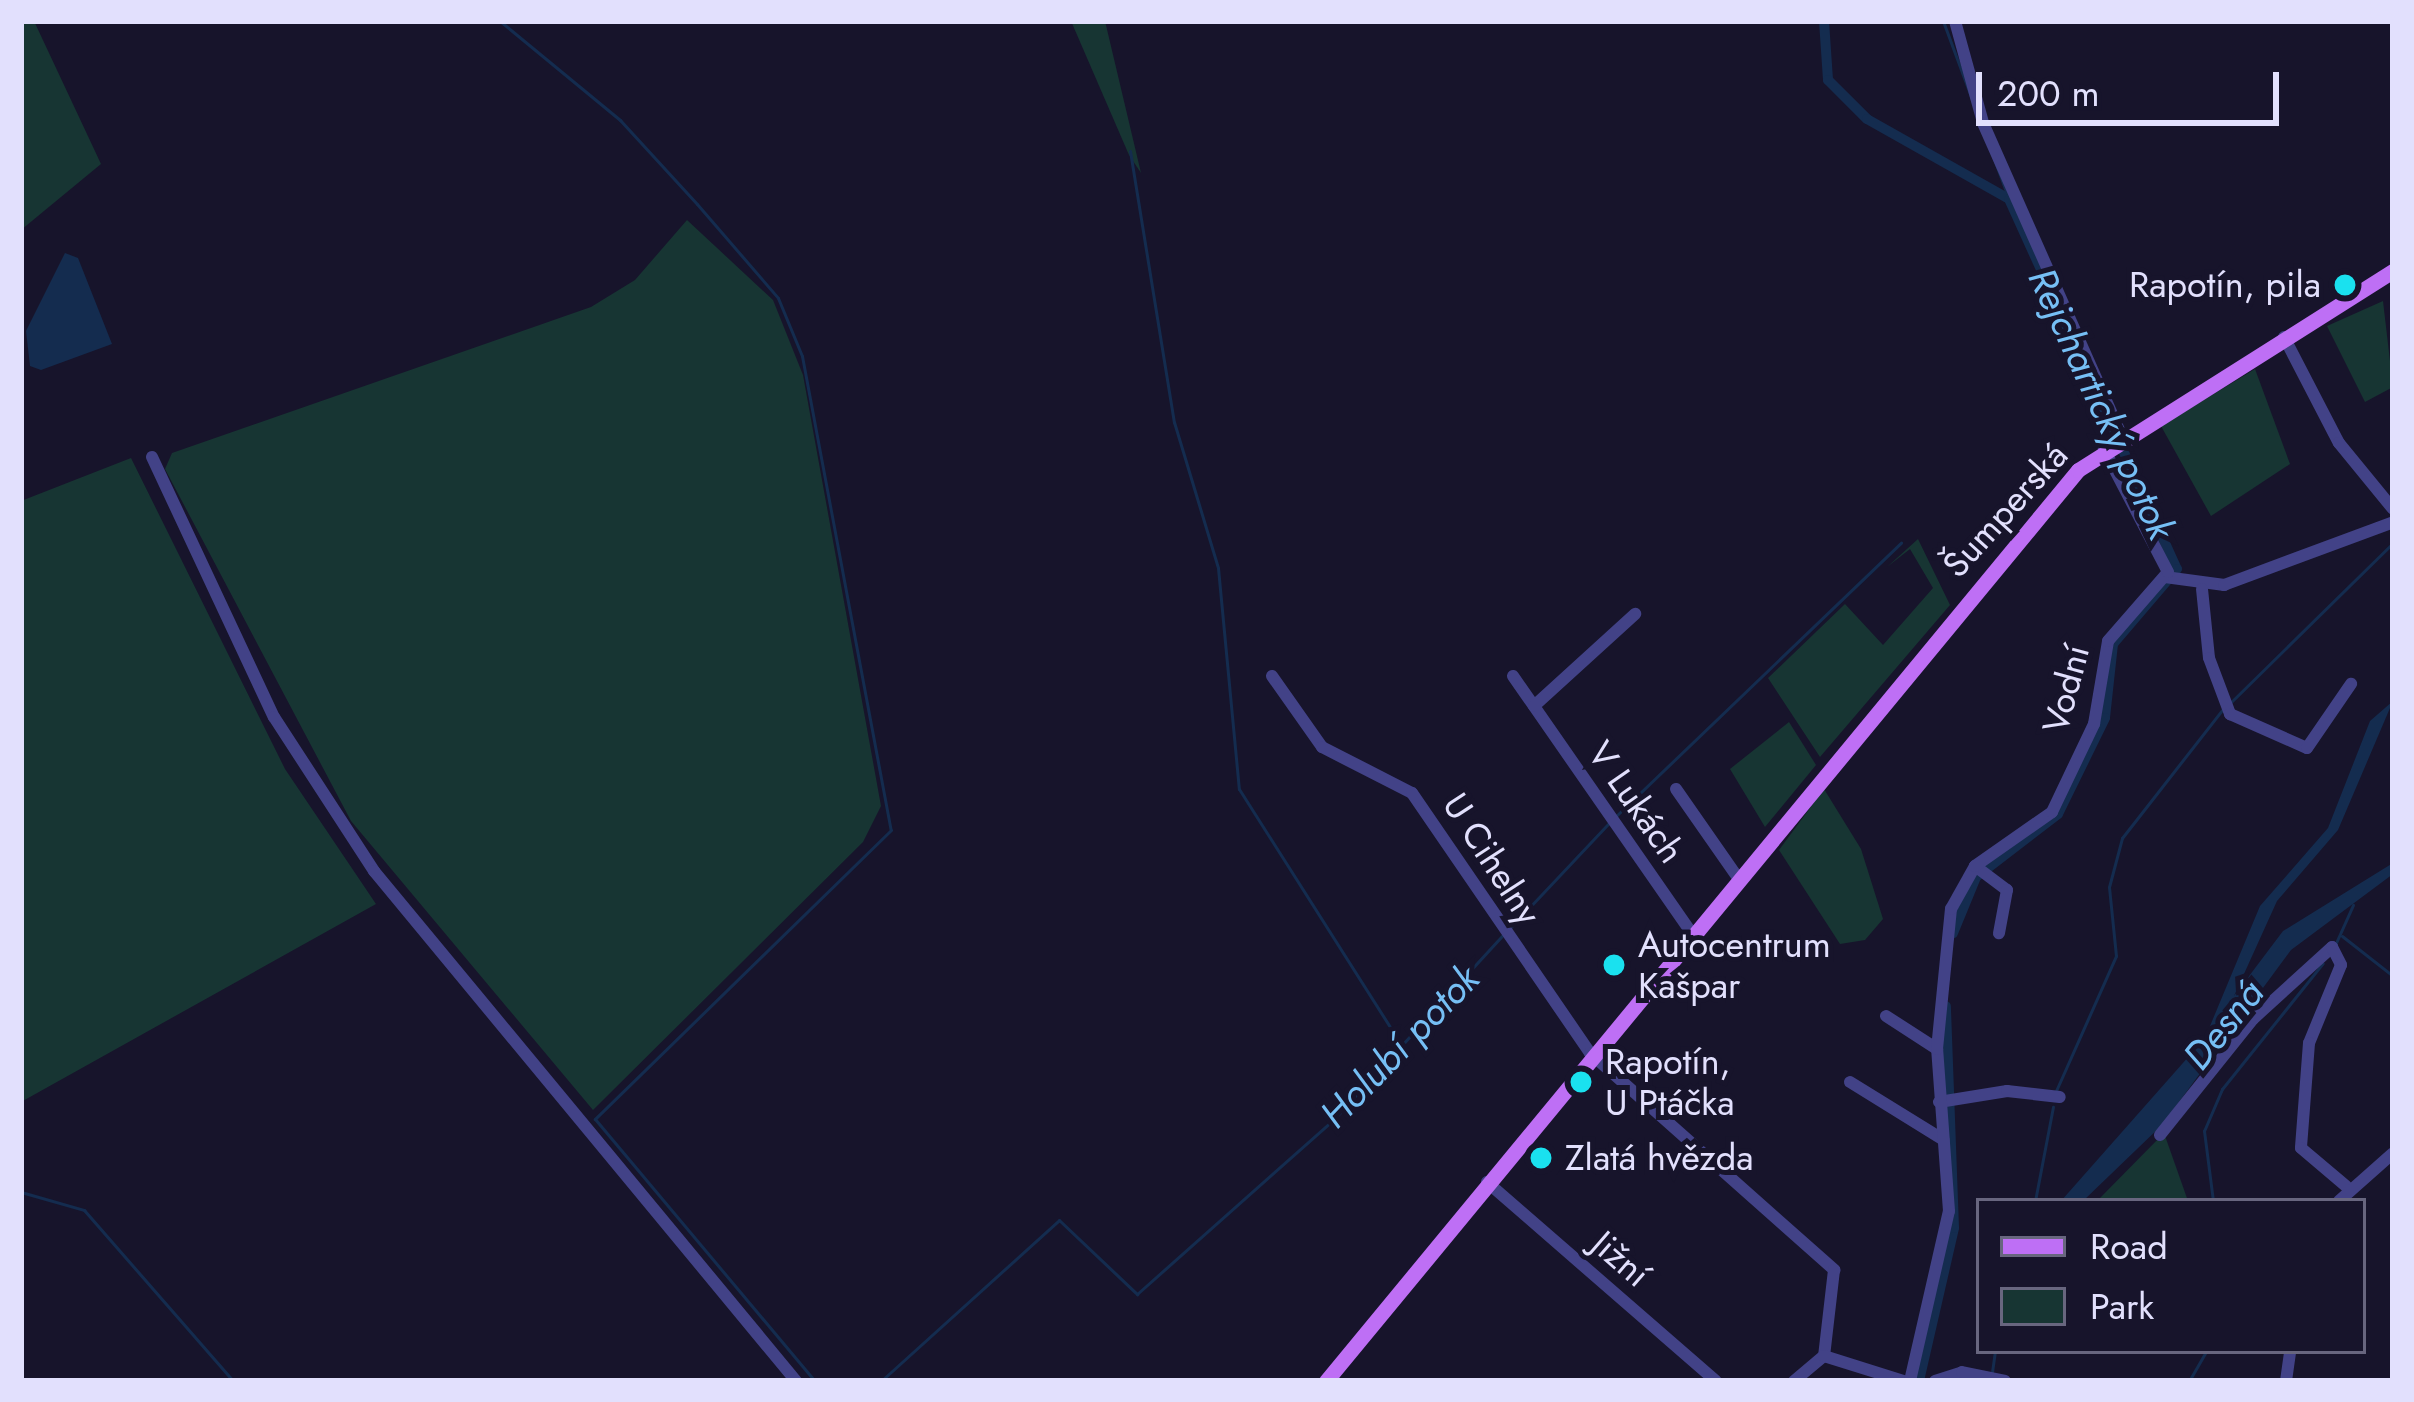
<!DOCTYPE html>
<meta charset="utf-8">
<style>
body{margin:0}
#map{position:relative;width:2414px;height:1402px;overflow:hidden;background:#17142b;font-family:Jost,sans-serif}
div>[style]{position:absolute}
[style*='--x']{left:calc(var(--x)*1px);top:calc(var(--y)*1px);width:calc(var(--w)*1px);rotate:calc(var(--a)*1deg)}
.green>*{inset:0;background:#173533}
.water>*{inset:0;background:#142c4f}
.stream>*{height:3px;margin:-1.5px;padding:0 1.5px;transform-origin:1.5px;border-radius:1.5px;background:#142c4f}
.canal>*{height:10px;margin:-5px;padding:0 5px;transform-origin:5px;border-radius:5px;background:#142c4f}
.minor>*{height:12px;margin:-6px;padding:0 6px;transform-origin:6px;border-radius:6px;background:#424287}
.major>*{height:15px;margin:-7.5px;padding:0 7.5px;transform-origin:7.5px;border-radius:7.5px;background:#be6ff5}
.dots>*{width:33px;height:33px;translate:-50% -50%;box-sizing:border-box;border:6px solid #17142b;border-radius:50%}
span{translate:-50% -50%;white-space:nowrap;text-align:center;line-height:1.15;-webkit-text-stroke:10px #17142b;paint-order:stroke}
.poi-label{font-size:36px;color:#e2e0fd}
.right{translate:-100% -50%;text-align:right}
.left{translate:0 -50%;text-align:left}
.street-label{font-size:36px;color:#e2e0fd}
.water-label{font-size:39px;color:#76bff5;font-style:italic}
.frame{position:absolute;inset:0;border:24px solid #e2e0fd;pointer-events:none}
.legend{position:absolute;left:1976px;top:1198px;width:390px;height:156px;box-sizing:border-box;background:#17142b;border:3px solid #68667f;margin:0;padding:15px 21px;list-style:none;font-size:36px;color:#e2e0fd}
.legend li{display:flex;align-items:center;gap:24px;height:60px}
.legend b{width:60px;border:3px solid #68667f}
.scale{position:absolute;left:1976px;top:72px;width:303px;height:54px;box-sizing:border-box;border:6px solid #e2e0fd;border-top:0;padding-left:15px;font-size:36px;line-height:42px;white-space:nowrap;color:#e2e0fd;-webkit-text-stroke:9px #17142b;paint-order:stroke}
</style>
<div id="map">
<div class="green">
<div style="clip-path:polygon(21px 21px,34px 21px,101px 164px,21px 230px)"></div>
<div style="clip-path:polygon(1071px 21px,1105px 21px,1141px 173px,1129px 155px)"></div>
<div style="clip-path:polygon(687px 220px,773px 300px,803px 375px,881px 806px,863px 842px,593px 1110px,351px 821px,165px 469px,172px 453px,591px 307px,635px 280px)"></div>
<div style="clip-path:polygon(2383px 301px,2393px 387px,2365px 402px,2327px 326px)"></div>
<div style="clip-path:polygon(2255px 369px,2290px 464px,2211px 516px,2161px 426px)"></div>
<div style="clip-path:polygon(131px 458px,285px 769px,376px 904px,21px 1102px,21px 501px)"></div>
<div style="clip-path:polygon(1918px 539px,1950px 605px,1820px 757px,1768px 678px,1845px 604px,1883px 645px,1933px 588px,1910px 549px,1887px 567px)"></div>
<div style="clip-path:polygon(1789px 722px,1816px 765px,1765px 827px,1730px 769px)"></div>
<div style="clip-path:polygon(1824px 789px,1861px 849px,1883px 919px,1865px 940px,1840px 944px,1779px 850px)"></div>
<div style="clip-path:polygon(2164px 1133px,2188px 1201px,2097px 1201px)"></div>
</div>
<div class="water">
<div style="clip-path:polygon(65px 253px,78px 258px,112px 344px,41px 370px,30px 366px,26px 331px)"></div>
<div style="clip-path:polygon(2393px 701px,2338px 830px,2277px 901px,2234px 996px,2283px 931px,2393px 863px,2393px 874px,2291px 950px,2162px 1125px,2083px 1201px,2061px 1201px,2205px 1038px,2260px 906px,2328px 828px,2370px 721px)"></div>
</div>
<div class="stream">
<div style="--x:500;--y:21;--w:156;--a:39.5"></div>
<div style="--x:620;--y:120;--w:114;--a:47.5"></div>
<div style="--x:697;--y:204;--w:124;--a:49.2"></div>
<div style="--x:778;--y:298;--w:63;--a:67.5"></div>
<div style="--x:802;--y:356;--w:482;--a:79.4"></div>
<div style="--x:891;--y:830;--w:414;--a:135.7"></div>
<div style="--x:595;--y:1119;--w:342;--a:50"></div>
<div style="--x:1943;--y:21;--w:190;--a:69.7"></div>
<div style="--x:1130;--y:151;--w:275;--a:80.8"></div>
<div style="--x:1174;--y:422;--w:152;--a:73.2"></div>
<div style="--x:1218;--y:568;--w:222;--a:84.6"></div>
<div style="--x:1239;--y:789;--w:302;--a:57.6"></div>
<div style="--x:2229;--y:704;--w:230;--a:-44.5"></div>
<div style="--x:1616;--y:816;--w:395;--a:-43.8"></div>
<div style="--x:1509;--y:929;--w:146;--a:-46.7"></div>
<div style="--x:2342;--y:936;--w:65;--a:38.1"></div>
<div style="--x:2335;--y:945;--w:44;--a:-65.8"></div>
<div style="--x:2055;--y:1093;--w:150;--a:-66"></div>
<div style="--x:2116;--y:956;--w:69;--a:-95.8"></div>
<div style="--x:2109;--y:887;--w:51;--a:-75.1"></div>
<div style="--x:2122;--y:838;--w:162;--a:-52"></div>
<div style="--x:21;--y:1192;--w:66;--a:15.9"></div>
<div style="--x:84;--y:1210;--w:227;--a:48.9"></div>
<div style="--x:2035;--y:1201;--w:96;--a:-79.2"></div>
<div style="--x:2213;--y:1201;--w:71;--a:-97.3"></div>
<div style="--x:2204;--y:1131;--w:46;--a:-66.8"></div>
<div style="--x:2222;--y:1089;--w:161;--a:-51.3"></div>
<div style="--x:1992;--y:1372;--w:21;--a:-82"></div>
<div style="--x:881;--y:1381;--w:240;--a:-42.1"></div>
<div style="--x:1059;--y:1220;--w:108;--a:43.5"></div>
<div style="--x:1137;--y:1294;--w:265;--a:-41.6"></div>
<div style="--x:1335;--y:1118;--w:247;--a:-47.5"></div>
<div style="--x:2189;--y:1381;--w:34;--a:-60"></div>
</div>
<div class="canal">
<div style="--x:1824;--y:21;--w:59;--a:86.1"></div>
<div style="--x:1828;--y:80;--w:55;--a:45"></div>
<div style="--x:1867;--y:119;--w:163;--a:29.4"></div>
<div style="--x:2009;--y:199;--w:406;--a:65.6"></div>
<div style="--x:2177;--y:569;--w:99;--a:130.5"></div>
<div style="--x:2113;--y:644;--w:74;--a:96.2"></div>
<div style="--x:2105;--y:718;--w:107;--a:116.1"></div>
<div style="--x:2058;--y:814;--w:103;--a:142.5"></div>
<div style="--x:1976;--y:877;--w:61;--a:112.3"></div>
<div style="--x:1919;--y:1381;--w:157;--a:-77.1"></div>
<div style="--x:1954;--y:1228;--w:222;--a:-92.1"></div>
</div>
<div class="minor">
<div style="--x:1955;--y:21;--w:106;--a:74.6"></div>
<div style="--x:1983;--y:123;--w:341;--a:66.1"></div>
<div style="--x:2284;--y:337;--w:119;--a:62.6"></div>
<div style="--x:2339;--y:443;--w:85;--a:50.7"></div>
<div style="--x:152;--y:457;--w:287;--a:64.9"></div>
<div style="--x:274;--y:717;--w:184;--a:57"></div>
<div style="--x:374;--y:871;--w:662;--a:50.39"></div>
<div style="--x:2165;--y:577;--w:60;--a:7.7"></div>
<div style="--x:2224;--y:585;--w:180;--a:-20.4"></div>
<div style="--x:2202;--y:589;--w:69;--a:84.2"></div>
<div style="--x:2209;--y:658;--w:60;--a:69.4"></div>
<div style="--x:2230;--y:714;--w:84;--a:23.8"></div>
<div style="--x:2307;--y:748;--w:78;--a:-55.5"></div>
<div style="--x:1272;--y:676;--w:87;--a:54.8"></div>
<div style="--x:1322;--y:747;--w:101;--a:27.1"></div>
<div style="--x:1412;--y:793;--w:315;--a:55.6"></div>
<div style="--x:1590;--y:1053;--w:327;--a:41.6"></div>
<div style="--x:1834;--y:1270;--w:87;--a:96.6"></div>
<div style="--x:1513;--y:676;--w:310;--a:55.2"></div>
<div style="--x:1534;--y:706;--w:137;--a:-42.3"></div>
<div style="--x:1676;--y:789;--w:105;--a:55.1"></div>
<div style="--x:1975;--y:866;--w:40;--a:37"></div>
<div style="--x:2007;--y:890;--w:44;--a:100.5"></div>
<div style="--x:1886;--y:1016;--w:61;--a:32.9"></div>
<div style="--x:1850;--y:1082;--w:110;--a:31.7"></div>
<div style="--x:1939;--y:1102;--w:69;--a:-9.2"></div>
<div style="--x:2007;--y:1091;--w:53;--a:6.5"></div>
<div style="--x:2160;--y:1135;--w:149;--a:-51.3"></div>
<div style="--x:2253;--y:1019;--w:107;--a:-42.3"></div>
<div style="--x:2332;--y:947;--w:20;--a:63"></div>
<div style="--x:2341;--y:965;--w:84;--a:112.3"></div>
<div style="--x:2309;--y:1043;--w:105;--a:94.4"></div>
<div style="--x:2301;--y:1148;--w:59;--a:40.2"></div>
<div style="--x:1487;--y:1182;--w:303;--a:41"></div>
<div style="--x:2339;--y:1201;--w:72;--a:-41.6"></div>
<div style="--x:1794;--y:1381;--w:39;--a:-40"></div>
<div style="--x:1824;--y:1356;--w:84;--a:17.4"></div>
<div style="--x:1910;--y:1381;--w:174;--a:-77.1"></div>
<div style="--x:1949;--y:1211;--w:162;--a:-94.2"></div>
<div style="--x:1937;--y:1049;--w:141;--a:-84.3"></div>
<div style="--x:1951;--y:909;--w:49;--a:-60.8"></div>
<div style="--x:1975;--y:866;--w:94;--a:-35"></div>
<div style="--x:2052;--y:812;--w:98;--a:-64.5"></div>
<div style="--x:2094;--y:724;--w:84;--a:-80.4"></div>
<div style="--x:2108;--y:641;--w:91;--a:-49"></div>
<div style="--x:2168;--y:572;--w:139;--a:-117.5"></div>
<div style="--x:1935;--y:1381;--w:28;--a:-18"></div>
<div style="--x:1962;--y:1372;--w:44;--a:11.8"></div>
<div style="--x:2286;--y:1381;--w:30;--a:-82"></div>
</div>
<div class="major">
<div style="--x:1326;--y:1381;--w:1181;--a:-50.46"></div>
<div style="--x:2078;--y:470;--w:373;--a:-32.3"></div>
</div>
<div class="dots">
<div style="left:2345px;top:285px;background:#1ae1ef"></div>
<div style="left:1614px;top:965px;background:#1ae1ef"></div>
<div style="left:1581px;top:1082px;background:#1ae1ef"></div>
<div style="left:1541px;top:1158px;background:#1ae1ef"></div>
</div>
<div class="poi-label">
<span class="right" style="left:2321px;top:285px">Rapotín, pila</span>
<span class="left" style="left:1638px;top:965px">Autocentrum<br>Kašpar</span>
<span class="left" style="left:1605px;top:1082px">Rapotín,<br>U Ptáčka</span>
<span class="left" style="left:1565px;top:1158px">Zlatá hvězda</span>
</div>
<div class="street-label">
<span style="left:2005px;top:510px;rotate:-48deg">Šumperská</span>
<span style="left:2066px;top:689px;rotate:-75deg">Vodní</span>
<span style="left:1636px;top:802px;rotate:55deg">V Lukách</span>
<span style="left:1492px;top:859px;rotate:57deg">U Cihelny</span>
<span style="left:1621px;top:1259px;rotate:41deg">Jižní</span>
</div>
<div class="water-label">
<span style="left:2101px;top:404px;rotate:65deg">Rejchartický potok</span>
<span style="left:2224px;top:1025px;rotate:-51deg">Desná</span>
<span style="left:1400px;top:1047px;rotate:-46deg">Holubí potok</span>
</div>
<div class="frame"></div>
<ul class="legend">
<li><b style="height:15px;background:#be6ff5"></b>Road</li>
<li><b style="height:33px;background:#173533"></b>Park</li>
</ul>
<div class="scale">200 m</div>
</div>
